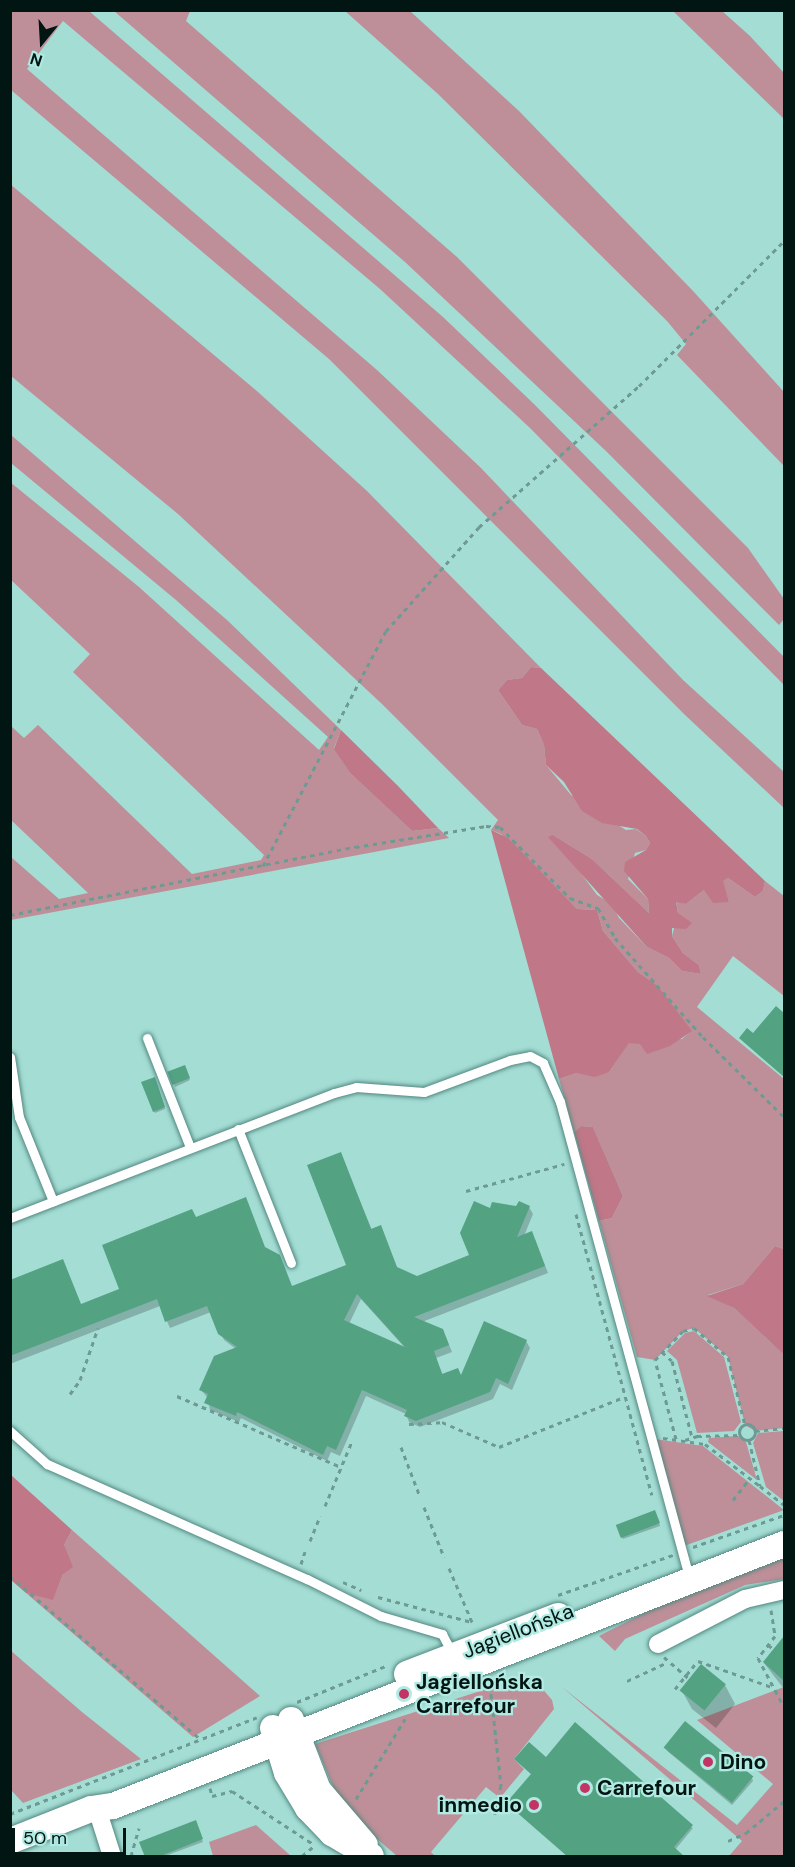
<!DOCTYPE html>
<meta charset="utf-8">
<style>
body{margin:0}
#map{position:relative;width:795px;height:1867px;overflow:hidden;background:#a4ddd4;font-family:"DM Sans",sans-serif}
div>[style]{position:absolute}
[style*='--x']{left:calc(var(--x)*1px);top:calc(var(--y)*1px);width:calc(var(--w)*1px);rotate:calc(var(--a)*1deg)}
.green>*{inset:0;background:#be8f98}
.forest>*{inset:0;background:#c07787}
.shadow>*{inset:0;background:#0003}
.building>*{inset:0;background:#53a383;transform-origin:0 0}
.path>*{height:3px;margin-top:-1.5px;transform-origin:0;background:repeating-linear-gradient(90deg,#6d9a93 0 4.5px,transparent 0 9px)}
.path>.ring{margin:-1.5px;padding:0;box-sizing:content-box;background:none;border:3px solid #6d9a93;border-radius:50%}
.roads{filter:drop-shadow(0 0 2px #528881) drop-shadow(0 0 2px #528881)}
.lane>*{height:9px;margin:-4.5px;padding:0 4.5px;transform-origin:4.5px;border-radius:4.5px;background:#fff}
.street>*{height:18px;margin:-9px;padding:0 9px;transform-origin:9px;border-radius:9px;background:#fff}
.secondary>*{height:26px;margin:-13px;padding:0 13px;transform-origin:13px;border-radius:13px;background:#fff}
.dots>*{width:16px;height:16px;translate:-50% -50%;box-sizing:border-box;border:3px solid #b1eae2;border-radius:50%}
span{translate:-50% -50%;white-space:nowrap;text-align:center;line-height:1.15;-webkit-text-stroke:4.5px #b1eae2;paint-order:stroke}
.street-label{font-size:21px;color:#011512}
.poi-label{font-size:21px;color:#011512;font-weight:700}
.left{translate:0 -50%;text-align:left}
.right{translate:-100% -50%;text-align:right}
.frame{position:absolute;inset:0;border:12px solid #011512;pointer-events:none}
.north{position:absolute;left:12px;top:12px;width:60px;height:60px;-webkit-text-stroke:4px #b1eae2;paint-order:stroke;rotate:198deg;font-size:16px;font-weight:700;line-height:24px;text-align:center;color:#011512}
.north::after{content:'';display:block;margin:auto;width:21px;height:27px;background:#011512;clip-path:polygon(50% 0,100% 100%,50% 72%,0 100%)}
.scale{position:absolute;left:12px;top:1828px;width:114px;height:27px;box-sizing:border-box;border:3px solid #011512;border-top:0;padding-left:8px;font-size:18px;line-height:21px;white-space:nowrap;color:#011512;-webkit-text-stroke:4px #b1eae2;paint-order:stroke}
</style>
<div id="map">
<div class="green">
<div style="clip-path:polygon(11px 10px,89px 11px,443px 317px,534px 404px,784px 657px,784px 685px,530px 428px,380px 289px,63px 21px,27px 69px,377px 370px,481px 468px,683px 680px,784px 772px,784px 808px,684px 714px,329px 359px,11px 90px)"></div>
<div style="clip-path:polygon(114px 11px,190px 11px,186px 21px,457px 257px,748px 548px,784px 599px,784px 619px,779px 625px,607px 452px,405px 262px)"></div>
<div style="clip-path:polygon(345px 11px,410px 11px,519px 111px,694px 292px,784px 392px,784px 466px,677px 355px,686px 344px,667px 321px,438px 94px)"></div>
<div style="clip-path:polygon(673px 11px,722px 11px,750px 36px,784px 73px,784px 119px)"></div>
<div style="clip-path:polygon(10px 184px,258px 392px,367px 491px,541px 668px,531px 667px,522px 678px,507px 680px,498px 690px,522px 725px,537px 729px,544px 745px,546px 765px,571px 795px,626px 830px,636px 829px,646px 836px,650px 843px,646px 850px,635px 853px,628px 879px,648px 899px,649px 913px,592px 859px,553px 835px,597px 895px,612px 904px,619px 918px,647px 947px,669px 958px,682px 971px,701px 974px,699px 965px,683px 953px,672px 936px,678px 913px,676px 901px,686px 904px,704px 890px,729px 902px,722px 881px,728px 878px,755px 897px,763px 891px,765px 881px,784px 896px,784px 996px,733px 956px,697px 1007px,784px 1079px,784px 1249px,775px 1246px,743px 1284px,708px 1295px,734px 1308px,784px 1355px,784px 1428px,755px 1431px,745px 1425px,728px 1357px,694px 1328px,683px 1331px,655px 1360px,637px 1357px,599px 1221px,612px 1218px,623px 1196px,593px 1127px,581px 1126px,574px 1132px,559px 1079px,577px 1073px,609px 1072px,629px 1042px,682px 1039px,691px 1031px,658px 986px,638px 972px,603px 931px,597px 910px,577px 909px,501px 834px,491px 830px,498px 820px,382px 704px,178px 514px,11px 376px)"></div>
<div style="clip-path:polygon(11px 435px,227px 620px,341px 730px,334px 748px,350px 773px,412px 831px,438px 828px,449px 838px,11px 920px,11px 857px,59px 899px,88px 893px,11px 820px,11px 726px,24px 738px,38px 725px,192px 874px,261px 860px,264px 855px,73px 672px,90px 654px,11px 580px,10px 482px,139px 587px,319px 750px,328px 737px,176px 600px,11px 463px)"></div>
<div style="clip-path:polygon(694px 1331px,724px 1357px,741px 1422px,734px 1431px,697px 1433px,677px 1360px,667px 1351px,685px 1333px)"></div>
<div style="clip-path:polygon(784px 1431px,784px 1501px,766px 1487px,753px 1443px,758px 1433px)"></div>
<div style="clip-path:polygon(738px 1436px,746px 1442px,757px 1480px,708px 1442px,709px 1438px)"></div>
<div style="clip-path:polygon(655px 1439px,703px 1446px,784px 1510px,684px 1546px)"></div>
<div style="clip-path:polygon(72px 1530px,260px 1696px,193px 1737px,26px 1593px,53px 1599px,63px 1574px,64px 1545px)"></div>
<div style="clip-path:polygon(784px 1556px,784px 1579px,745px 1585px,625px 1639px,615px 1651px,599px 1636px,699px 1585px)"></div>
<div style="clip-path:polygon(10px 1650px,82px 1712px,141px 1759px,23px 1803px,11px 1790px)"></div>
<div style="clip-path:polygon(518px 1679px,534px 1679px,552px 1700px,554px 1709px,514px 1759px,524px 1769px,500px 1798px,486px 1787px,431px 1852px,435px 1856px,397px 1856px,355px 1820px,337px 1796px,315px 1744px)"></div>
<div style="clip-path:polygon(562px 1687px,737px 1825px,773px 1784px,697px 1720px,784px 1687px,784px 1856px,729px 1856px,742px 1841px)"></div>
<div style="clip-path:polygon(256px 1825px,291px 1856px,213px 1856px,209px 1842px)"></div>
</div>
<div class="forest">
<div style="clip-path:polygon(531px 667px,541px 668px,765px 881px,763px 891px,755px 897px,728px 878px,723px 881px,729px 902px,713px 903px,704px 890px,686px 904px,676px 902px,678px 913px,692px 923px,686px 929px,672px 928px,672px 936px,683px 953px,699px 965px,701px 974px,682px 971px,669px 958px,647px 947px,548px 837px,553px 835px,592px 859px,649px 913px,648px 899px,624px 871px,625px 862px,646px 850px,650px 843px,646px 836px,637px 829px,602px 823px,582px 811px,564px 782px,546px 765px,544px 745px,537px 729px,522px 725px,498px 690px,507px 680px,522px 678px)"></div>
<div style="clip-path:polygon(341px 730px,398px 786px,438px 828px,412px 831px,350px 773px,334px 749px)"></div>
<div style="clip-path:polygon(491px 830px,508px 838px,577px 909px,597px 910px,603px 931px,638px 972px,658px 986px,692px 1031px,670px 1046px,647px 1054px,640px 1044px,629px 1043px,609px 1072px,595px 1077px,577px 1073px,559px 1079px)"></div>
<div style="clip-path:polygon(581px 1126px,593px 1127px,623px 1196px,612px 1218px,599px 1221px,574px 1132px)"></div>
<div style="clip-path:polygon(775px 1246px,784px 1249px,784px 1355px,734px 1308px,707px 1296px,743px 1284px)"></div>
<div style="clip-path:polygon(11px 1475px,72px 1530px,64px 1545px,73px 1567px,63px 1574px,53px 1600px,26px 1593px,11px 1580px)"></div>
</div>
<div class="shadow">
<div style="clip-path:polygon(776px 1008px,784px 1015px,784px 1075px,743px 1040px,754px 1036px)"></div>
<div style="clip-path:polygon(185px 1069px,190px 1080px,175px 1087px,174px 1084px)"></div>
<div style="clip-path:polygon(156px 1081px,165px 1109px,155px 1113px,154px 1111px)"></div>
<div style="clip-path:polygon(evenodd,340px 1153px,372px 1230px,398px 1269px,417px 1277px,471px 1256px,491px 1210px,529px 1207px,533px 1214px,524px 1236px,535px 1239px,548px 1273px,422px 1322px,446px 1337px,452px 1352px,436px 1358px,443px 1375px,461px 1377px,526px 1341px,530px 1348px,512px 1390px,500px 1384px,493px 1399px,420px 1427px,409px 1422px,406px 1414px,366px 1396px,340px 1456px,331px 1452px,327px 1461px,241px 1418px,239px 1422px,210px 1410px,208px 1398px,201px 1390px,236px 1349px,224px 1340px,211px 1312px,170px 1328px,160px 1306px,10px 1364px,10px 1281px,62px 1260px,81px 1305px,121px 1290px,196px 1219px,266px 1249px,292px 1287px,348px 1266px,340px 1153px,361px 1299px,406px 1349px,349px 1324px,361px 1299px)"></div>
<div style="clip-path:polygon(656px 1514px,660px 1526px,623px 1539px,621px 1536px)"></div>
<div style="clip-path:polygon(784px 1639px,784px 1689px,764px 1663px)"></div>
<div style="clip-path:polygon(725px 1685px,735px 1704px,716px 1728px,692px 1709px,682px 1691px)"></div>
<div style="clip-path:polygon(666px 1750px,752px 1778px,753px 1781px,732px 1805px)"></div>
<div style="clip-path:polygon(515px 1759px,546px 1759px,693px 1828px,675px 1850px,532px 1775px)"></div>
<div style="clip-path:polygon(196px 1825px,203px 1842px,165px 1856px,147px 1856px)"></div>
</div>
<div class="building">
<div style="clip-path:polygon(776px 1006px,784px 1013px,784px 1077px,739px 1038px,747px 1028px,753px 1033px)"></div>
<div style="left:185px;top:1065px;width:14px;height:19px;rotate:69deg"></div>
<div style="clip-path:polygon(155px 1077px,165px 1107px,153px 1112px,141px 1082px)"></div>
<div style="clip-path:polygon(evenodd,341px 1152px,371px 1229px,381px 1225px,397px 1267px,417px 1276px,469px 1255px,460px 1233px,474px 1201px,490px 1208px,492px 1202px,516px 1206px,519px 1201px,530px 1206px,517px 1237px,532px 1231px,545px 1266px,414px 1317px,443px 1329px,449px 1345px,434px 1351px,442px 1374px,458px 1368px,461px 1375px,484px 1321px,527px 1340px,508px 1384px,496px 1378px,490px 1392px,416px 1421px,404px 1416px,407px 1410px,362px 1390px,336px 1450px,327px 1446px,323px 1455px,237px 1412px,236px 1416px,204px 1403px,208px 1394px,199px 1390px,214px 1356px,237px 1347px,218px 1334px,207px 1306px,165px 1322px,157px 1299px,10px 1356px,10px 1280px,63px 1259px,81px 1304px,119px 1289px,102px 1245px,192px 1209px,196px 1217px,246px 1197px,265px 1247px,280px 1255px,292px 1286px,346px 1265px,307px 1165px,341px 1152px,357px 1294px,405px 1347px,344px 1320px,357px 1294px)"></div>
<div style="left:655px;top:1510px;width:14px;height:42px;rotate:69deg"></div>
<div style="clip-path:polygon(784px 1636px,784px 1681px,763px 1662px)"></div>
<div style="left:701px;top:1664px;width:32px;height:34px;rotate:39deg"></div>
<div style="left:685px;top:1721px;width:88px;height:34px;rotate:39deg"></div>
<div style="clip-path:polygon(575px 1722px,693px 1825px,674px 1847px,685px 1857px,568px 1857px,506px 1803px,531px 1774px,514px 1759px,529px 1742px,546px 1757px)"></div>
<div style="clip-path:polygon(196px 1820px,203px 1839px,158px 1857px,145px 1857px,139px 1842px)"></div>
</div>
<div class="path">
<div style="--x:263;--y:866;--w:265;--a:-62.4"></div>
<div style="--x:386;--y:631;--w:140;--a:-48.2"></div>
<div style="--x:479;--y:527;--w:213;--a:-41.4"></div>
<div style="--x:639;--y:386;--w:205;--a:-45"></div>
<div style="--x:10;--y:915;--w:352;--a:-11.2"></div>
<div style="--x:355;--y:847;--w:133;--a:-9.1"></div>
<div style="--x:486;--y:826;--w:14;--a:4"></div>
<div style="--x:500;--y:827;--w:100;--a:45.4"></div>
<div style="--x:570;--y:898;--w:30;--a:20"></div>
<div style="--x:598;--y:908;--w:34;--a:60"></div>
<div style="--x:615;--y:938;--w:132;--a:48.4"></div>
<div style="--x:703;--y:1037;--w:114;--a:44.6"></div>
<div style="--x:466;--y:1191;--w:102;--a:-15.4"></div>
<div style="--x:576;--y:1214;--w:291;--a:74.9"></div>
<div style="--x:662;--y:1352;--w:13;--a:42"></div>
<div style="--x:672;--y:1361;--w:79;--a:75.3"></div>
<div style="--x:70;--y:1394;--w:17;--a:-54"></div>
<div style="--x:80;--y:1380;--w:55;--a:-70.9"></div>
<div style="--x:177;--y:1396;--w:179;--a:23.4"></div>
<div style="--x:409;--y:1424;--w:33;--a:-3"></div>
<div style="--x:442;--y:1422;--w:62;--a:23.7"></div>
<div style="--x:499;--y:1447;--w:135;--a:-21.8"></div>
<div class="ring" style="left:739px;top:1424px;width:13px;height:13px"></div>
<div style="--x:755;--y:1431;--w:29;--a:-6"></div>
<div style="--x:663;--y:1438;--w:42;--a:8.1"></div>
<div style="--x:705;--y:1444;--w:69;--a:37.4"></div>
<div style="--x:676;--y:1439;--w:82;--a:-104.9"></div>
<div style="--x:655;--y:1360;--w:40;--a:-46"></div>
<div style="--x:683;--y:1331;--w:11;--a:-15"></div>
<div style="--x:694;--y:1328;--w:45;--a:40.5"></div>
<div style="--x:728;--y:1357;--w:70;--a:76"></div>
<div style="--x:685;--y:1440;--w:13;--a:-18"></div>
<div style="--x:697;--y:1436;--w:43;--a:-1.3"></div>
<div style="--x:749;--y:1440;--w:47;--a:76.6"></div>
<div style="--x:760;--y:1486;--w:31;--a:38"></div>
<div style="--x:401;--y:1447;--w:50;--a:69"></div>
<div style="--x:733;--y:1500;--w:28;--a:-52"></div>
<div style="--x:325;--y:1506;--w:70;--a:-67.4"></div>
<div style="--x:424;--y:1507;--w:54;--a:68.2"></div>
<div style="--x:310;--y:1541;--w:27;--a:-68"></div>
<div style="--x:693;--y:1547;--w:96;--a:-19.4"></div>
<div style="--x:301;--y:1564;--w:13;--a:-72"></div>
<div style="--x:449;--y:1568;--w:59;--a:66.9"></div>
<div style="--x:10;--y:1576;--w:250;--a:40.6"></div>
<div style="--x:343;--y:1582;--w:20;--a:24"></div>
<div style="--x:558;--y:1595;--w:122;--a:-19.2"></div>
<div style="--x:378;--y:1597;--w:97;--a:14.9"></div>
<div style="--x:771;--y:1610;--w:26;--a:81"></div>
<div style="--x:775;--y:1636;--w:28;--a:128"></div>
<div style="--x:758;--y:1658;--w:55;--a:62"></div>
<div style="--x:768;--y:1645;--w:7;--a:34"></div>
<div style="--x:664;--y:1657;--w:33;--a:41"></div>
<div style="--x:627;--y:1681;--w:43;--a:-24.8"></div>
<div style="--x:490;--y:1685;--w:101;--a:83.7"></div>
<div style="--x:501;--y:1785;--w:30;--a:102"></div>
<div style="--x:675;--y:1689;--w:36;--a:-51"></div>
<div style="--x:698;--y:1661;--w:78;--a:19.4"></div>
<div style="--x:297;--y:1702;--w:98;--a:-22.1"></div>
<div style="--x:210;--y:1788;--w:8;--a:76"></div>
<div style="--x:212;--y:1796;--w:21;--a:-14"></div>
<div style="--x:232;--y:1791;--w:97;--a:33.2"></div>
<div style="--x:356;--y:1799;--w:94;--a:-58.5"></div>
<div style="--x:10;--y:1814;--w:265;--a:-21.4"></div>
<div style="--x:728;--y:1841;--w:20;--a:-24"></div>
<div style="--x:746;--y:1833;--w:50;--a:-40.1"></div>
<div style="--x:131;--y:1856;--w:29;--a:-74"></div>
<div style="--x:302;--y:1856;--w:17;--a:-40"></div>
</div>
<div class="roads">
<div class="lane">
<div style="--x:147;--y:1038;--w:117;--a:68.5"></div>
<div style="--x:10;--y:1057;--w:61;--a:81.5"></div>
<div style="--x:19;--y:1117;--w:91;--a:68"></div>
<div style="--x:238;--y:1129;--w:144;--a:68.4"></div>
<div style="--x:10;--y:1218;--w:347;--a:-21.1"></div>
<div style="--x:334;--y:1093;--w:23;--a:-15"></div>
<div style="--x:356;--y:1087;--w:68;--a:4.2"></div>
<div style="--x:424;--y:1092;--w:92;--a:-20.4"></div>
<div style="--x:510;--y:1060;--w:20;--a:-11"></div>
<div style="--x:530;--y:1056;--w:15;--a:28"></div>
<div style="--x:543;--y:1063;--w:43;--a:66.4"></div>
<div style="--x:560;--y:1102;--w:493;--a:74.8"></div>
<div style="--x:10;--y:1431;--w:50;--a:41.7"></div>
<div style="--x:47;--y:1464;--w:284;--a:23.9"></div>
<div style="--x:307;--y:1579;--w:83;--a:26.6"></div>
<div style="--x:381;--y:1616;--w:64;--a:16.4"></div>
<div style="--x:442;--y:1634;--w:24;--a:62"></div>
</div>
<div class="street">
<div style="--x:658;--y:1644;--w:98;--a:-27.3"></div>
<div style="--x:745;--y:1599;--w:40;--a:-13"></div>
<div style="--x:97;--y:1809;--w:49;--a:72.3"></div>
</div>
<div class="secondary">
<div style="--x:407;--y:1674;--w:162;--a:-21"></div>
<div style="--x:291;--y:1720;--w:75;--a:68.9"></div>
<div style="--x:318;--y:1790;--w:72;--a:49.5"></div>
<div style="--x:273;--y:1728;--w:47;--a:72.7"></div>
<div style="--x:287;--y:1773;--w:41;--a:59"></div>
<div style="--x:308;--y:1808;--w:35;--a:46"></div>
<div style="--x:332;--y:1833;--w:45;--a:30.5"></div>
<div style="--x:10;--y:1841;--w:87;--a:-21.6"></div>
<div style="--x:91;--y:1809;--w:22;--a:-8"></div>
<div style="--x:113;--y:1806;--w:720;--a:-21.33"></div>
</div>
</div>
<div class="dots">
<div style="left:404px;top:1694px;background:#c23464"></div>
<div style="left:708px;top:1762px;background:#c23464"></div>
<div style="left:585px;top:1788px;background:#c23464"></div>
<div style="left:534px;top:1805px;background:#c23464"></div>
</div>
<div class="street-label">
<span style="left:518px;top:1631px;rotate:-21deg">Jagiellońska</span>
</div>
<div class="poi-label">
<span class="left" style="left:416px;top:1694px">Jagiellońska<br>Carrefour</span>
<span class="left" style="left:720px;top:1762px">Dino</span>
<span class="left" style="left:597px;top:1788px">Carrefour</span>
<span class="right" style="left:522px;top:1805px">inmedio</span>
</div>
<div class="frame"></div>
<div class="north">N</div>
<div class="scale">50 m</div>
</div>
